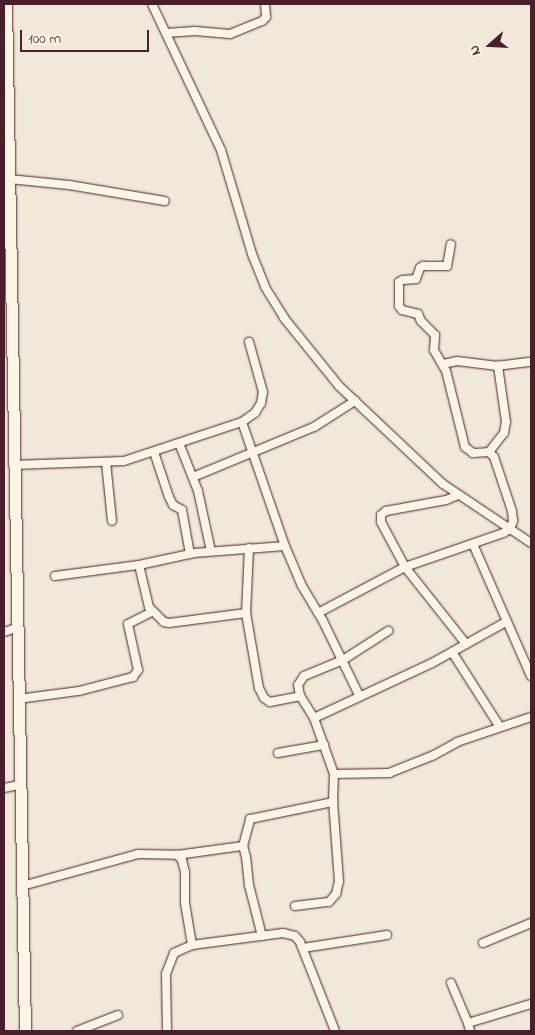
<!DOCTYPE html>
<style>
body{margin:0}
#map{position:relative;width:535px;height:1035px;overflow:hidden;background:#f1e8da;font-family:"Indie Flower",sans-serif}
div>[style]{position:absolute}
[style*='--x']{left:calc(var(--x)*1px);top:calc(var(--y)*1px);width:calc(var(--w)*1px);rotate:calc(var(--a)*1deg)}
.roads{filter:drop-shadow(0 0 1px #4a1f2b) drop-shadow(0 0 1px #4a1f2b)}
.minor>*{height:8px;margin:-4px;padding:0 4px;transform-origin:4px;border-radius:4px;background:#fcf5e5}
.secondary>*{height:11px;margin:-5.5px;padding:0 5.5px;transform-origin:5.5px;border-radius:5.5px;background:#fcf5e5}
span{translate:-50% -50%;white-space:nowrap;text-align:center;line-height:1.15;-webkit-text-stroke:4.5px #fcf5e5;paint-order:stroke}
.frame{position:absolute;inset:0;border:5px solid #4a1f2b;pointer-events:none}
.north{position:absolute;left:465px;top:20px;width:50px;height:50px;-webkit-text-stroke:4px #fcf5e5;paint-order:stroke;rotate:251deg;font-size:14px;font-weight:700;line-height:20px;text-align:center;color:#4a1f2b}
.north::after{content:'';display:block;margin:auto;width:18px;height:22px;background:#4a1f2b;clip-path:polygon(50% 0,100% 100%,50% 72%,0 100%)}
.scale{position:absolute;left:20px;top:30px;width:129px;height:22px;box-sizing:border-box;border:2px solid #4a1f2b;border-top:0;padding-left:6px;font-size:15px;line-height:18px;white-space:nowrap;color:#4a1f2b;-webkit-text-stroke:4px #fcf5e5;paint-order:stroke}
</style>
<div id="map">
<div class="roads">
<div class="minor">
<div style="--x:152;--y:4;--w:161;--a:64.7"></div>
<div style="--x:221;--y:150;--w:109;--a:73.4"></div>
<div style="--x:252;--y:254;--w:35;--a:68"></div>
<div style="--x:265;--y:287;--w:36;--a:58"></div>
<div style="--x:284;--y:318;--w:87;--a:51"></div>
<div style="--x:339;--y:386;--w:143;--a:43.3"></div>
<div style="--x:443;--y:484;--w:106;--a:33.8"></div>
<div style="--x:166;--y:33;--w:29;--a:-4"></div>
<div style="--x:195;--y:31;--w:35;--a:5"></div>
<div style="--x:230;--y:34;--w:35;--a:-22"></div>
<div style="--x:262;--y:21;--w:6;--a:-45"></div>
<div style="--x:266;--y:17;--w:13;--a:-94"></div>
<div style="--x:9;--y:179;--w:60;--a:5.7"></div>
<div style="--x:69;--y:185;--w:97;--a:9.5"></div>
<div style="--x:443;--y:364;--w:14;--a:-12"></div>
<div style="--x:457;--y:361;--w:39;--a:7"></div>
<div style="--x:496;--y:366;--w:35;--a:-7"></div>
<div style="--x:242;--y:422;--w:131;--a:70.9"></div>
<div style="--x:285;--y:546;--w:43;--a:67"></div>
<div style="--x:302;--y:586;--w:41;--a:59"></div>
<div style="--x:323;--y:621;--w:82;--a:64.1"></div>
<div style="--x:179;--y:443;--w:52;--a:68.4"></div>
<div style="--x:198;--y:491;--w:61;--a:77.8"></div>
<div style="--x:154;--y:452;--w:47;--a:71.6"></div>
<div style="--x:169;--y:497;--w:9;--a:63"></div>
<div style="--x:173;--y:505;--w:10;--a:29"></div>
<div style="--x:182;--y:510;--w:45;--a:79.7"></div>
<div style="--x:489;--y:452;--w:24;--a:-52"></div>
<div style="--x:504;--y:433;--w:11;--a:-80"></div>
<div style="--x:506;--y:422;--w:57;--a:-98.1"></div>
<div style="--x:106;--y:462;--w:59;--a:84.2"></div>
<div style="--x:13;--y:465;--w:111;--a:-2.1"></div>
<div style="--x:124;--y:461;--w:124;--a:-18.3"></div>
<div style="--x:242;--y:422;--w:16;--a:-35"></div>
<div style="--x:255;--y:413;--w:12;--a:-59"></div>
<div style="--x:261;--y:403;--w:11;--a:-80"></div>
<div style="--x:263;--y:392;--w:52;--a:-105.6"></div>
<div style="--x:193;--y:477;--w:131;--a:-22.5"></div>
<div style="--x:314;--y:427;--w:49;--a:-32.4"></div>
<div style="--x:458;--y:495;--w:13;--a:157"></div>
<div style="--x:446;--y:500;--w:61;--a:169.6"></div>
<div style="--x:386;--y:511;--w:6;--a:141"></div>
<div style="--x:381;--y:515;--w:7;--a:90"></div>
<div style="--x:381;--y:522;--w:51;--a:61.9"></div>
<div style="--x:405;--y:567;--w:98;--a:51.6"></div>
<div style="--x:473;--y:544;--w:144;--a:66.3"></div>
<div style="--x:249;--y:548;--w:65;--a:92.6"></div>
<div style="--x:246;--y:613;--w:76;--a:80.2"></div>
<div style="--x:259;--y:688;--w:11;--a:63"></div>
<div style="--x:264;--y:698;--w:7;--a:34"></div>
<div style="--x:270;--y:702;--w:31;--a:-11"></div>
<div style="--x:139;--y:565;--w:43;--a:76.6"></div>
<div style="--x:149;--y:607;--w:21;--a:45"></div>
<div style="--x:164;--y:622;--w:5;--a:11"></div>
<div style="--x:169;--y:623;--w:78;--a:-7.4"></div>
<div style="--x:55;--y:576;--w:85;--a:-7.5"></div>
<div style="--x:139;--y:565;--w:56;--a:-12.3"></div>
<div style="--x:194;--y:553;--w:91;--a:-4.4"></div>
<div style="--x:318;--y:613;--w:98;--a:-27.9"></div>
<div style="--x:405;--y:567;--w:104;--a:-19.1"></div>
<div style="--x:503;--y:533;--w:8;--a:-30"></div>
<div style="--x:510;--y:529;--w:9;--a:-69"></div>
<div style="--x:513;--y:521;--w:10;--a:-96"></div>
<div style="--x:512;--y:511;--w:57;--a:-108.4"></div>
<div style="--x:494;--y:457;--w:7;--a:-135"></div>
<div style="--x:489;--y:452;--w:16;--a:176"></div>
<div style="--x:473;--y:453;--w:10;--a:-143"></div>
<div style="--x:465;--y:447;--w:78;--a:-104"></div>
<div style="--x:446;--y:371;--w:24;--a:-120"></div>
<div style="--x:434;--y:350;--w:15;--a:-86"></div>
<div style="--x:435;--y:335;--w:20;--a:-135"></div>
<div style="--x:421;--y:321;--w:8;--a:-113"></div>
<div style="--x:418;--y:314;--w:16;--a:-166"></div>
<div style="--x:402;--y:310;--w:5;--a:-127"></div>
<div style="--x:399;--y:306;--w:24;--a:-90"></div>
<div style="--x:399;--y:282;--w:4;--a:-27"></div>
<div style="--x:403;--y:280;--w:13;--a:-4"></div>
<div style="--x:416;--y:279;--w:12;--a:-70"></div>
<div style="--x:420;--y:268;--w:4;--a:-34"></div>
<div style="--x:423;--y:266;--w:24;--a:0"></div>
<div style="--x:447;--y:266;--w:22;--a:-80"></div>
<div style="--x:4;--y:632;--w:13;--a:-18"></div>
<div style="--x:452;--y:652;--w:89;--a:57.4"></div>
<div style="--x:18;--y:699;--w:62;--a:-7.5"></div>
<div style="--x:79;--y:691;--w:56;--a:-14.5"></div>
<div style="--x:133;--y:677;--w:9;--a:-54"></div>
<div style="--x:138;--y:670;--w:47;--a:-102.3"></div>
<div style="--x:128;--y:624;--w:27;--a:-27"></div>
<div style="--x:314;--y:718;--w:130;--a:-25"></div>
<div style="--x:432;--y:663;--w:85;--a:-29"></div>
<div style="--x:278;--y:753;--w:47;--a:-9.9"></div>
<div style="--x:334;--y:774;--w:55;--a:-1"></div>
<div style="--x:389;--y:773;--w:48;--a:-21.8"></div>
<div style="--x:434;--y:755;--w:26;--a:-29"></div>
<div style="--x:457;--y:742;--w:78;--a:-18.7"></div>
<div style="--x:4;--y:788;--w:16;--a:-11"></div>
<div style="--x:177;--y:855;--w:67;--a:-7.8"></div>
<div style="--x:22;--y:886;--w:120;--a:-15.4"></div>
<div style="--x:138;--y:854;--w:39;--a:1"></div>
<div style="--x:177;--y:855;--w:7;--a:45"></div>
<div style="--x:182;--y:860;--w:12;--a:76"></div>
<div style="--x:185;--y:872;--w:31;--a:90"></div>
<div style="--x:185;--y:903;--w:43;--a:80.5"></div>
<div style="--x:192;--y:945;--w:92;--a:-7.5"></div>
<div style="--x:283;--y:933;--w:12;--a:14"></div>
<div style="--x:295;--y:936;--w:8;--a:50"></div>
<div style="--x:300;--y:942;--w:96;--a:68.5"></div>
<div style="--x:295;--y:906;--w:34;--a:-7"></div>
<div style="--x:329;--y:902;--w:11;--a:-49"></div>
<div style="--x:336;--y:894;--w:13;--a:-77"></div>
<div style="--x:339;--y:881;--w:79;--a:-94.3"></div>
<div style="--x:333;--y:802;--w:28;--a:-88"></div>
<div style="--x:334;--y:774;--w:59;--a:-109.7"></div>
<div style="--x:314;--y:718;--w:26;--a:-122"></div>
<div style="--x:300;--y:696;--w:11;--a:-100"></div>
<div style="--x:298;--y:685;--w:11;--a:-56"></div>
<div style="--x:304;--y:676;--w:42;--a:-22.3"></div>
<div style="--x:343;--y:660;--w:54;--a:-32.8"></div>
<div style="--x:262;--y:936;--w:53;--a:-104.3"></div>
<div style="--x:249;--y:885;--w:28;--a:-96"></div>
<div style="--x:246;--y:857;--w:11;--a:-105"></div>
<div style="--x:243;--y:846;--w:28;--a:-75"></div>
<div style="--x:250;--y:819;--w:85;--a:-11.6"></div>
<div style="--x:483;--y:943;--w:52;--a:-22.6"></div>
<div style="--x:303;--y:948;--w:85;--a:-8.8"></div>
<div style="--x:451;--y:983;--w:43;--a:67"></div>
<div style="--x:468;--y:1023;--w:8;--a:76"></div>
<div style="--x:468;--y:1023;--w:66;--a:-16.8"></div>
<div style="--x:77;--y:1031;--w:44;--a:-21.3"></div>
<div style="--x:167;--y:1031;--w:57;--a:-91"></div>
<div style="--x:166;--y:974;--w:22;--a:-69"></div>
<div style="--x:174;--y:953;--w:20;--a:-24"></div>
</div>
<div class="secondary">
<div style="--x:6;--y:4;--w:1027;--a:88.94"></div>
</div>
</div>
<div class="frame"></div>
<div class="north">N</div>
<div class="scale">100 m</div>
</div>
